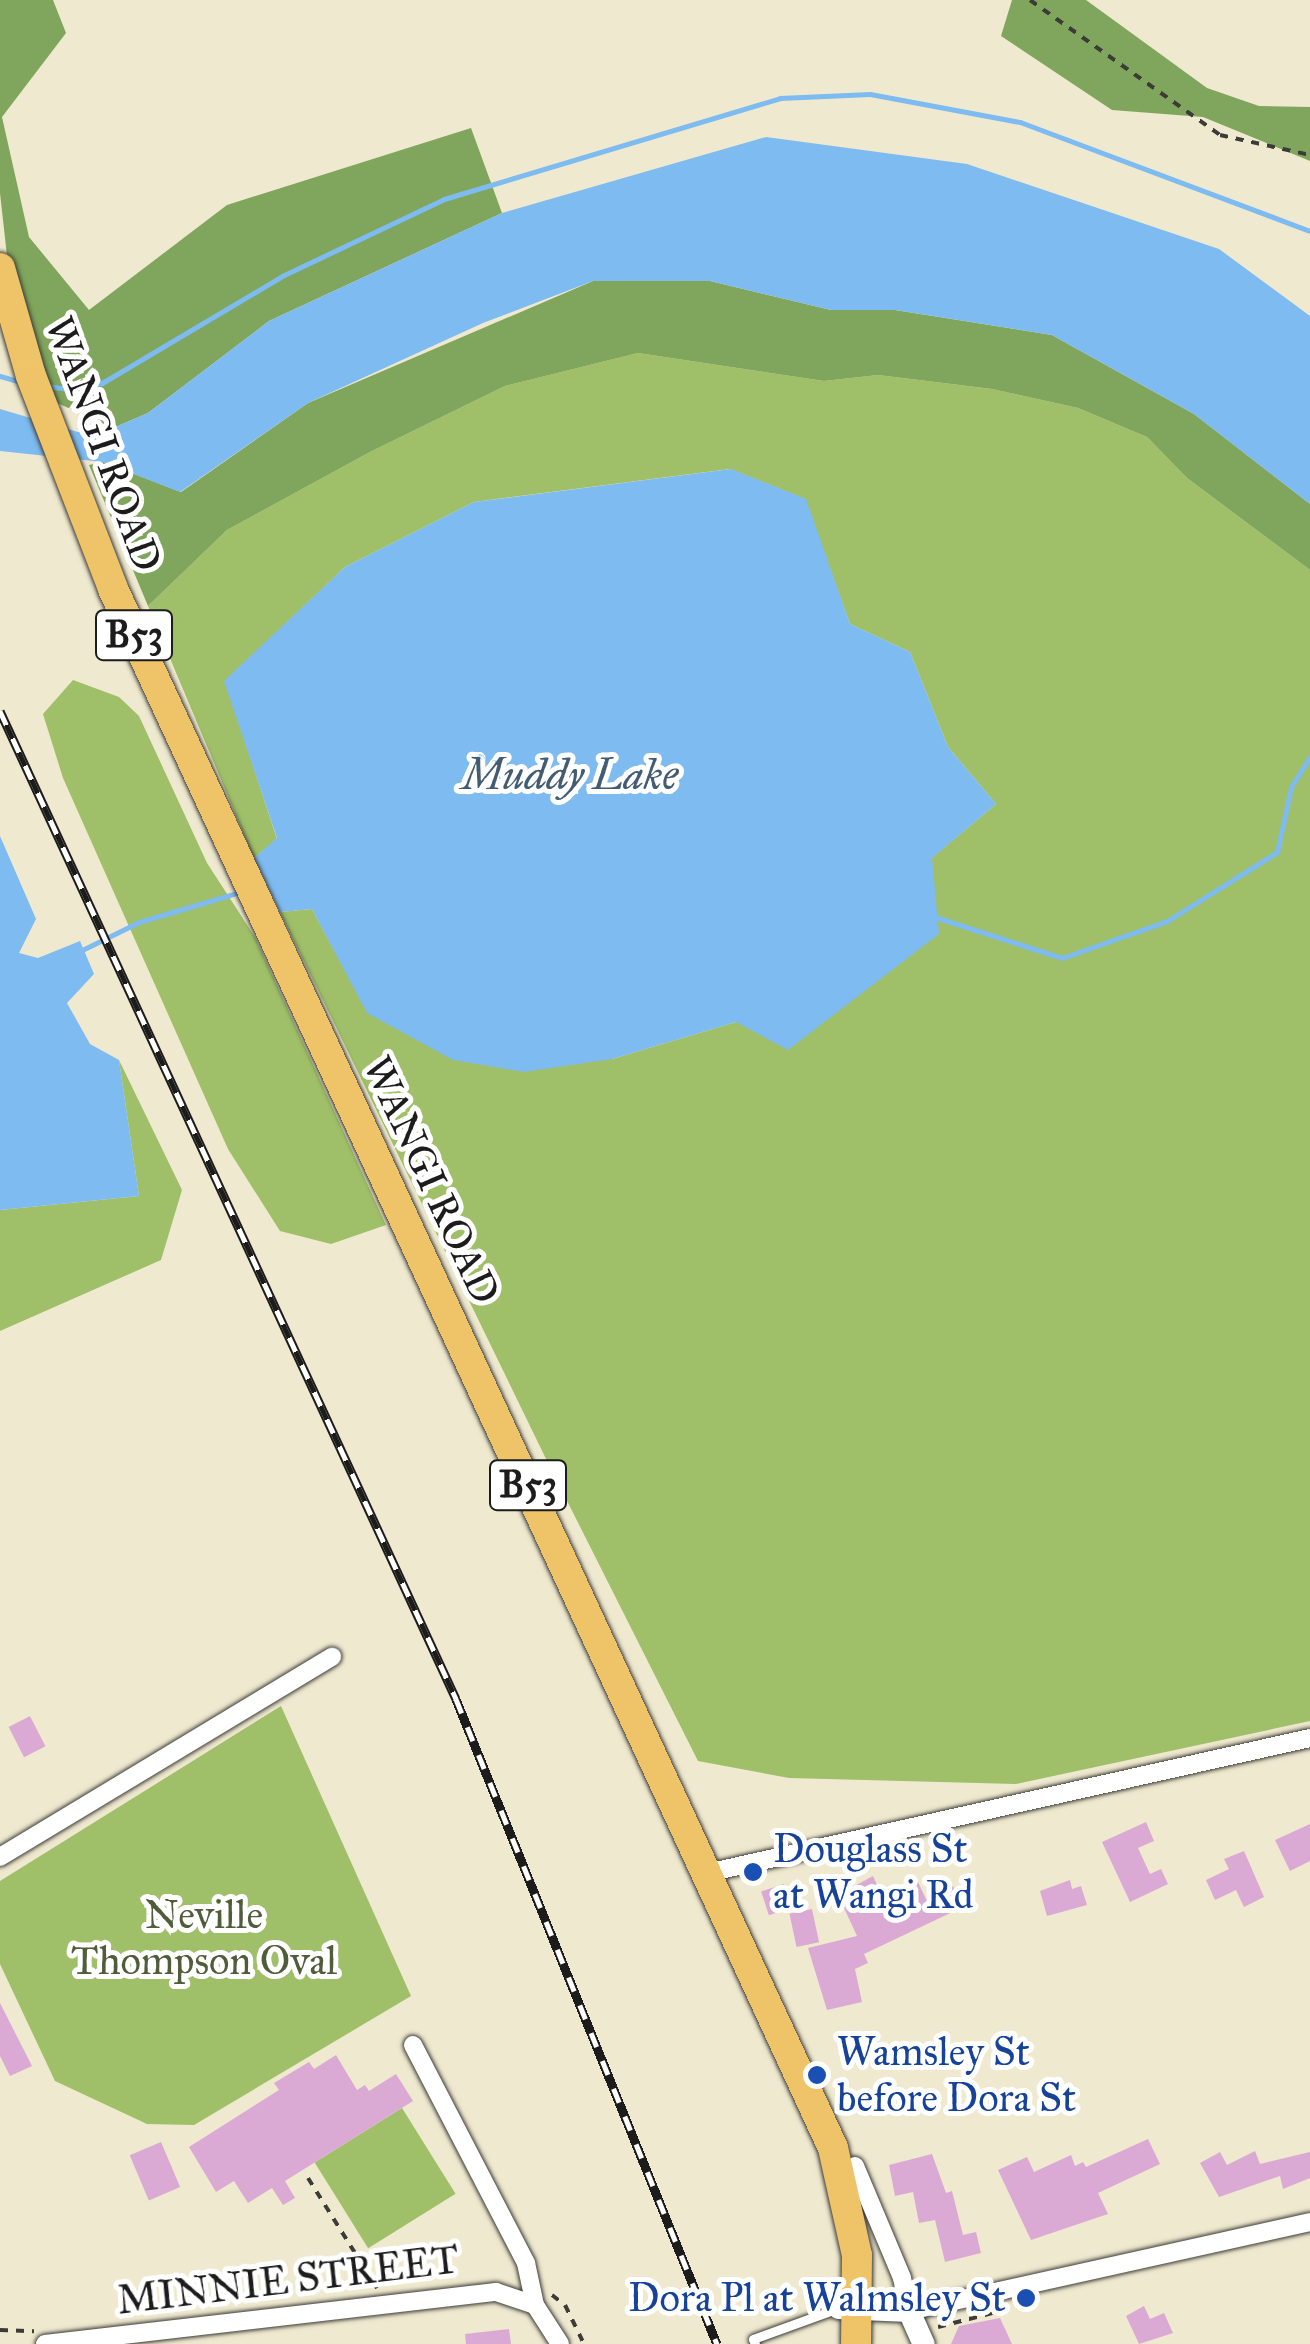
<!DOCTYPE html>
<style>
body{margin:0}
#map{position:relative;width:1310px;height:2344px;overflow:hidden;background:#efe9cf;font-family:"IM FELL Great Primer",serif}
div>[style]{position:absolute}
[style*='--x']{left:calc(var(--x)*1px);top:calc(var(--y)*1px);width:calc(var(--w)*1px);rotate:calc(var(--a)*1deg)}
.green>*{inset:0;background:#9fbf68;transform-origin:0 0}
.forest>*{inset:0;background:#7fa65c}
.water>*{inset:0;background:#7ebbf1}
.stream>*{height:5px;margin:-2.5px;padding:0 2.5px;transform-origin:2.5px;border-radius:2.5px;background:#7ebbf1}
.building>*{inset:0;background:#daaad4;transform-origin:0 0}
.path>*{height:4px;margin-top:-2px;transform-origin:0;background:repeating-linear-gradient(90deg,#3c3b37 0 8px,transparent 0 16px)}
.roads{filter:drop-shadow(0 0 2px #3c3b37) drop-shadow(0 0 2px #3c3b37)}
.service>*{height:9px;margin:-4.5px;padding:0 4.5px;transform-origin:4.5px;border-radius:4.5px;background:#fff}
.minor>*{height:18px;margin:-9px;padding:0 9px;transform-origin:9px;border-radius:9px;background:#fff}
.tertiary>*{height:22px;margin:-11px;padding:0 11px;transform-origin:11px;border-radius:11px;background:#fff}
.primary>*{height:30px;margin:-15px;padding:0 15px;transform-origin:15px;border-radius:15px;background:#efc469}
.rail>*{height:9px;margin-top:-4.5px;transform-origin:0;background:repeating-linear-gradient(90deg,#fff 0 15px,#1c1c1c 0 30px);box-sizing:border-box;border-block:2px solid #1c1c1c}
.dots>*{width:28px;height:28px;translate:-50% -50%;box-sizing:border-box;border:5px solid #fff;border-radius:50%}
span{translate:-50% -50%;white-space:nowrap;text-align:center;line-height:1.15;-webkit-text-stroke:10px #fff;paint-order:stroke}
.shield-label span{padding:2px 8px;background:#fff;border:2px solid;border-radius:8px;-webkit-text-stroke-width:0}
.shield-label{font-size:38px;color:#1c1c1c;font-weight:700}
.street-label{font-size:40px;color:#1c1c1c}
.transit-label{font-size:40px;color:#164399}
.left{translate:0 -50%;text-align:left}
.right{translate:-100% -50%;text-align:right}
.park-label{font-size:40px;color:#505d3a}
.water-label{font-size:42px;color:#435c71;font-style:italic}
</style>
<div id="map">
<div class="green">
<div style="clip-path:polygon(638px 353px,824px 381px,878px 375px,992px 389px,1078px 408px,1147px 437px,1187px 478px,1310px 570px,1310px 1721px,1016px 1784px,789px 1778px,698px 1761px,548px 1463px,280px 912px,312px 909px,368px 1013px,612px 1059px,736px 1022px,996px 804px,948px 747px,910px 652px,850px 624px,805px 499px,730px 469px,474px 502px,345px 567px,225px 681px,277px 839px,254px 858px,148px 606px,227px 530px,370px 452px,505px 386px)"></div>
<div style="clip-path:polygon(73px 680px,119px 697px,139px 716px,207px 863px,255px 937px,386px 1225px,331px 1244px,280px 1231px,228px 1149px,63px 778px,43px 714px)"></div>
<div style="clip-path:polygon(119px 1060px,182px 1190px,161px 1260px,0 1331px,0 1210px,139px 1196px)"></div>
<div style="clip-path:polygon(281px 1706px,411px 1996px,194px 2125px,147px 2124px,55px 2081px,0 1964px,0 1881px)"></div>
<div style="left:402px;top:2108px;width:101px;height:103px;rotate:58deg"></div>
</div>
<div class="forest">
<div style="clip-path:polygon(0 0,53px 0,66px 33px,2px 117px,29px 237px,89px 310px,227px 205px,471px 128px,502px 213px,269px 321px,148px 413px,113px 428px,55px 402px,7px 256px,0 193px)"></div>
<div style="clip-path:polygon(1012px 0,1086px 0,1207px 88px,1259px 106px,1310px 107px,1310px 161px,1203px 117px,1112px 110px,1001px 36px)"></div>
<div style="clip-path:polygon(593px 281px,710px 281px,831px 310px,895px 310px,1052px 335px,1194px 414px,1310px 504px,1310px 570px,1187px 478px,1147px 437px,1078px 408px,992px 389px,878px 375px,824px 381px,638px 353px,505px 386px,370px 452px,227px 530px,148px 606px,89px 465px,103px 462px,181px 492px,308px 403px)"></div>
</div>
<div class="water">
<div style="clip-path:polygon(766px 137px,967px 164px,1219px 249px,1310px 316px,1310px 504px,1194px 414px,1052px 335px,895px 310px,831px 310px,710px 281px,593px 281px,483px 323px,308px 403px,180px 492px,103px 462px,0 451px,0 409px,78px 432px,113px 428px,148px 413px,269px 321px,502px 213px)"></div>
<div style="clip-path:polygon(731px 469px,806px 499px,850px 624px,910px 652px,948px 747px,996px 804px,932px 858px,939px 934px,788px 1050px,736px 1022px,612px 1059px,524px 1072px,453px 1060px,367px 1013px,312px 909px,280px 912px,254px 858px,277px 838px,224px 681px,345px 567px,474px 502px)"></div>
<div style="clip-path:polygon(0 836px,36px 919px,19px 953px,38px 958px,80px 941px,94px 974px,67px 1003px,90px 1044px,119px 1060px,139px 1196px,0 1210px)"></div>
</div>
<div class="stream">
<div style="--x:0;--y:376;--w:22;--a:16"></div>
<div style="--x:47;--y:386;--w:28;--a:8"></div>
<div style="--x:75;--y:390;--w:28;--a:-15"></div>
<div style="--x:102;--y:383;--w:209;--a:-30.7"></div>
<div style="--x:282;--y:276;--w:179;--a:-25.4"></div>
<div style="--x:444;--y:199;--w:351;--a:-16.7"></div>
<div style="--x:780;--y:98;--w:90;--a:-2.5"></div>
<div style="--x:870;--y:94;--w:153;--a:10.6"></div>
<div style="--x:1020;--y:122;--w:310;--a:20.6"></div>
<div style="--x:935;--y:917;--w:133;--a:17.9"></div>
<div style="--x:1062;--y:958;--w:111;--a:-19.4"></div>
<div style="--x:1167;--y:921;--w:130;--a:-32.1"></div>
<div style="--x:1277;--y:852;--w:66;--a:-77.8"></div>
<div style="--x:1291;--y:787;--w:36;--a:-58"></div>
<div style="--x:78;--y:952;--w:68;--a:-26.2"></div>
<div style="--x:139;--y:922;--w:105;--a:-16.5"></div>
</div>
<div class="building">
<div style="left:30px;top:1716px;width:34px;height:24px;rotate:63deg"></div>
<div style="clip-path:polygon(1146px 1822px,1154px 1841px,1138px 1848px,1150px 1874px,1161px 1869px,1168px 1884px,1130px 1902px,1102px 1842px)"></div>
<div style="clip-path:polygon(1310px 1824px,1310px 1861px,1290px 1871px,1275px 1840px)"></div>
<div style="clip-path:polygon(1244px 1851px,1264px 1897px,1244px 1907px,1236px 1890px,1215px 1900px,1206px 1880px,1229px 1869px,1224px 1859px)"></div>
<div style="clip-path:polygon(873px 1876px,882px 1896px,917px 1880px,926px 1899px,953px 1886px,963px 1907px,864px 1954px,868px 1963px,855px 1969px,862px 2002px,827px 2010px,808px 1948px,857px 1936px,838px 1895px)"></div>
<div style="clip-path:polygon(1070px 1880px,1072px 1889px,1081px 1886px,1087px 1905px,1047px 1916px,1040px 1891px)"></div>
<div style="left:784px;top:1884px;width:25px;height:24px;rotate:72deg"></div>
<div style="left:812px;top:1909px;width:34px;height:23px;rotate:78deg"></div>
<div style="clip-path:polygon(0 2003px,32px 2066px,10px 2076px,0 2056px)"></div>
<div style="clip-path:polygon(336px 2055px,357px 2090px,365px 2085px,369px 2091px,396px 2074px,413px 2101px,285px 2181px,295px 2198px,283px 2205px,272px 2188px,248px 2203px,234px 2181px,216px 2192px,189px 2147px,279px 2090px,274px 2083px,309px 2062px,314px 2069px)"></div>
<div style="clip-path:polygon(1148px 2139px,1160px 2164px,1098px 2193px,1108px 2214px,1031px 2240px,998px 2170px,1027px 2157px,1034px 2172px,1071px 2155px,1075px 2166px,1083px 2162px,1086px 2167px)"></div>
<div style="left:161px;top:2142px;width:49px;height:34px;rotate:67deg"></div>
<div style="clip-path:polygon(1255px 2151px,1260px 2164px,1310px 2152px,1310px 2178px,1283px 2189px,1280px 2176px,1219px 2197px,1200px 2163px,1220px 2152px,1227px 2165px)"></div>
<div style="clip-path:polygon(932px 2154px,946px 2193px,952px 2191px,963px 2235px,976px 2232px,981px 2253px,945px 2262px,935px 2220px,919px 2223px,913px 2192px,895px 2196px,889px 2165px)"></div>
<div style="clip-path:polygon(1144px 2306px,1150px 2319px,1164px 2313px,1173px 2333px,1139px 2344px,1126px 2316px)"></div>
<div style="clip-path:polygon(1000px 2318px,1012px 2344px,951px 2344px,959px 2326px)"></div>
<div style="clip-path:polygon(509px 2329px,511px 2344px,466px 2344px,465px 2334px)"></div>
</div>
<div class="path">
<div style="--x:1030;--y:0;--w:233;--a:35.4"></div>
<div style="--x:1220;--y:135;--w:92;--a:12.5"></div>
<div style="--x:308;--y:2178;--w:130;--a:57.9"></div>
<div style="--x:552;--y:2295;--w:16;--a:38"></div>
<div style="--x:565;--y:2305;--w:43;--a:64"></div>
<div style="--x:938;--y:2327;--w:56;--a:-14.5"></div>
<div style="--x:0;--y:2330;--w:34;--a:2"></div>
</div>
<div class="roads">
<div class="service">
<div style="--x:755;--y:2344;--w:5;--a:-112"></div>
<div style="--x:753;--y:2339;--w:88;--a:-19.9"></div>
</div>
<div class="minor">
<div style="--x:0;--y:1857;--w:388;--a:-31.1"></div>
<div style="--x:707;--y:1873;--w:618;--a:-12.62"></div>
<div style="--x:413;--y:2045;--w:246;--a:62.6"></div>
<div style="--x:526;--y:2263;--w:43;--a:77.9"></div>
<div style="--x:535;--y:2305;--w:46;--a:57.3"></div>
<div style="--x:855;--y:2166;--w:121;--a:67.2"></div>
<div style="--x:902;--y:2278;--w:34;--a:78"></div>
<div style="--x:909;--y:2311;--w:411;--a:-12.5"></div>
<div style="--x:45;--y:2344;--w:454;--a:-6.6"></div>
<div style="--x:496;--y:2292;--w:41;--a:18.4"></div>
</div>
<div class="tertiary">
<div style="--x:839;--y:2308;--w:70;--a:2.5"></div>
<div style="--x:909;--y:2311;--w:36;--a:66"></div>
</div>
<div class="primary">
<div style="--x:0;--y:268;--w:112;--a:74"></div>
<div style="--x:31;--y:376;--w:228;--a:68.9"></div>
<div style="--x:113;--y:589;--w:1717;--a:65.21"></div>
<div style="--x:833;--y:2148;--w:110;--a:77.4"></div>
<div style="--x:857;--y:2255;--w:89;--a:90.6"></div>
</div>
</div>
<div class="rail">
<div style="--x:0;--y:711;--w:1088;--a:65.22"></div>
<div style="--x:456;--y:1699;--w:696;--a:67.97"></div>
</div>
<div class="dots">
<div style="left:753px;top:1872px;background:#1a4fb4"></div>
<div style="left:817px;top:2075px;background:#1a4fb4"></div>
<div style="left:1026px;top:2298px;background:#1a4fb4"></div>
</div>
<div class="shield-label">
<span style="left:134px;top:635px">B53</span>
<span style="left:528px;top:1485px">B53</span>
</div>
<div class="street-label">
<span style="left:103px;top:444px;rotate:70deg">WANGI ROAD</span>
<span style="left:431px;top:1180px;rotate:65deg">WANGI ROAD</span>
<span style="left:288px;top:2280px;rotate:-7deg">MINNIE STREET</span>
</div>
<div class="transit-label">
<span class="left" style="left:773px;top:1872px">Douglass St<br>at Wangi Rd</span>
<span class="left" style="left:837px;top:2075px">Wamsley St<br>before Dora St</span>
<span class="right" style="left:1006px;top:2298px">Dora Pl at Walmsley St</span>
</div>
<div class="park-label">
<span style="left:204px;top:1938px">Neville<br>Thompson Oval</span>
</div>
<div class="water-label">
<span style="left:570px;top:775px">Muddy Lake</span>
</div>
</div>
